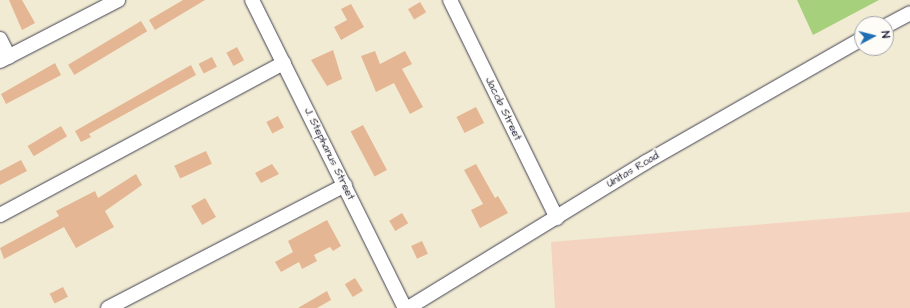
<!DOCTYPE html>
<style>
body{margin:0}
#map{position:relative;width:910px;height:308px;overflow:hidden;background:#f1ebd3;font-family:"Architects Daughter",sans-serif}
div>[style]{position:absolute}
[style*='--x']{left:calc(var(--x)*1px);top:calc(var(--y)*1px);width:calc(var(--w)*1px);rotate:calc(var(--a)*1deg)}
.built>*{inset:0;background:#f4d3c0}
.green>*{inset:0;background:#a7d07c}
.building>*{inset:0;background:#e5b693;transform-origin:0 0}
.roads{filter:drop-shadow(0 0 1px #414052) drop-shadow(0 0 1px #414052)}
.minor>*{height:14px;margin:-7px;padding:0 7px;transform-origin:7px;border-radius:7px;background:#fff}
span{translate:-50% -50%;white-space:nowrap;text-align:center;line-height:1.15;-webkit-text-stroke:3px #fdfcf7;paint-order:stroke}
.street-label{font-size:11px;color:#22223b}
.north{position:absolute;left:854px;top:16px;width:40px;height:40px;box-sizing:border-box;background:#fdfcf7;border:1px solid #a5a5ac;border-radius:50%;rotate:83deg;font-size:11px;font-weight:700;line-height:16px;text-align:center;color:#22223b}
.north::after{content:'';display:block;margin:auto;width:14px;height:18px;background:#1f6fb2;clip-path:polygon(50% 0,100% 100%,50% 72%,0 100%)}
</style>
<div id="map">
<div class="built">
<div style="clip-path:polygon(910px 212px,910px 308px,555px 308px,551px 242px)"></div>
</div>
<div class="green">
<div style="clip-path:polygon(797px 0,879px 0,813px 35px)"></div>
</div>
<div class="building">
<div style="clip-path:polygon(9px 0,22px 0,35px 23px,22px 30px)"></div>
<div style="clip-path:polygon(183px 0,205px 0,155px 30px,149px 20px)"></div>
<div style="left:420px;top:2px;width:12px;height:14px;rotate:59deg"></div>
<div style="clip-path:polygon(351px 4px,364px 27px,341px 40px,334px 27px,347px 20px,341px 9px)"></div>
<div style="left:141px;top:21px;width:12px;height:85px;rotate:59deg"></div>
<div style="left:237px;top:47px;width:15px;height:12px;rotate:62deg"></div>
<div style="clip-path:polygon(333px 50px,342px 79px,327px 86px,311px 60px)"></div>
<div style="clip-path:polygon(375px 51px,380px 64px,405px 51px,412px 64px,402px 69px,423px 107px,410px 114px,394px 83px,376px 92px,361px 56px)"></div>
<div style="left:212px;top:57px;width:11px;height:15px;rotate:63deg"></div>
<div style="clip-path:polygon(55px 63px,61px 75px,6px 104px,1px 94px)"></div>
<div style="clip-path:polygon(191px 65px,196px 75px,89px 134px,91px 137px,81px 142px,75px 131px)"></div>
<div style="left:476px;top:107px;width:18px;height:22px;rotate:63deg"></div>
<div style="left:278px;top:116px;width:13px;height:13px;rotate:63deg"></div>
<div style="left:363px;top:125px;width:51px;height:14px;rotate:62deg"></div>
<div style="left:61px;top:126px;width:12px;height:39px;rotate:59deg"></div>
<div style="left:206px;top:151px;width:14px;height:35px;rotate:65deg"></div>
<div style="clip-path:polygon(21px 160px,27px 171px,0 185px,0 171px)"></div>
<div style="clip-path:polygon(272px 164px,279px 174px,261px 183px,255px 173px)"></div>
<div style="clip-path:polygon(476px 164px,495px 198px,498px 196px,508px 213px,480px 228px,471px 210px,483px 204px,464px 170px)"></div>
<div style="clip-path:polygon(136px 174px,142px 185px,105px 211px,114px 227px,76px 248px,64px 227px,4px 259px,0 248px,59px 216px,56px 211px,95px 191px,98px 198px)"></div>
<div style="left:205px;top:198px;width:22px;height:16px;rotate:60deg"></div>
<div style="left:402px;top:213px;width:12px;height:15px;rotate:59deg"></div>
<div style="clip-path:polygon(327px 220px,341px 246px,333px 251px,330px 247px,314px 255px,317px 261px,302px 269px,299px 262px,281px 272px,275px 262px,293px 252px,288px 241px)"></div>
<div style="left:422px;top:241px;width:14px;height:12px;rotate:65deg"></div>
<div style="left:355px;top:278px;width:15px;height:12px;rotate:58deg"></div>
<div style="left:63px;top:287px;width:11px;height:15px;rotate:63deg"></div>
<div style="clip-path:polygon(327px 291px,331px 300px,317px 308px,298px 308px)"></div>
</div>
<div class="roads">
<div class="minor">
<div style="--x:252;--y:0;--w:344;--a:63.6"></div>
<div style="--x:450;--y:0;--w:243;--a:63.9"></div>
<div style="--x:886;--y:26;--w:27;--a:-28"></div>
<div style="--x:0;--y:39;--w:20;--a:63"></div>
<div style="--x:0;--y:61;--w:133;--a:-27.3"></div>
<div style="--x:0;--y:215;--w:322;--a:-28.2"></div>
<div style="--x:108;--y:308;--w:267;--a:-27.4"></div>
<div style="--x:408;--y:308;--w:279;--a:-31.5"></div>
<div style="--x:646;--y:162;--w:249;--a:-29.7"></div>
</div>
</div>
<div class="street-label">
<span style="left:503px;top:109px;rotate:64deg">Jacob Street</span>
<span style="left:329px;top:154px;rotate:64deg">J. Stephanus Street</span>
<span style="left:633px;top:170px;rotate:-31deg">Unitas Road</span>
</div>
<div class="north">N</div>
</div>
